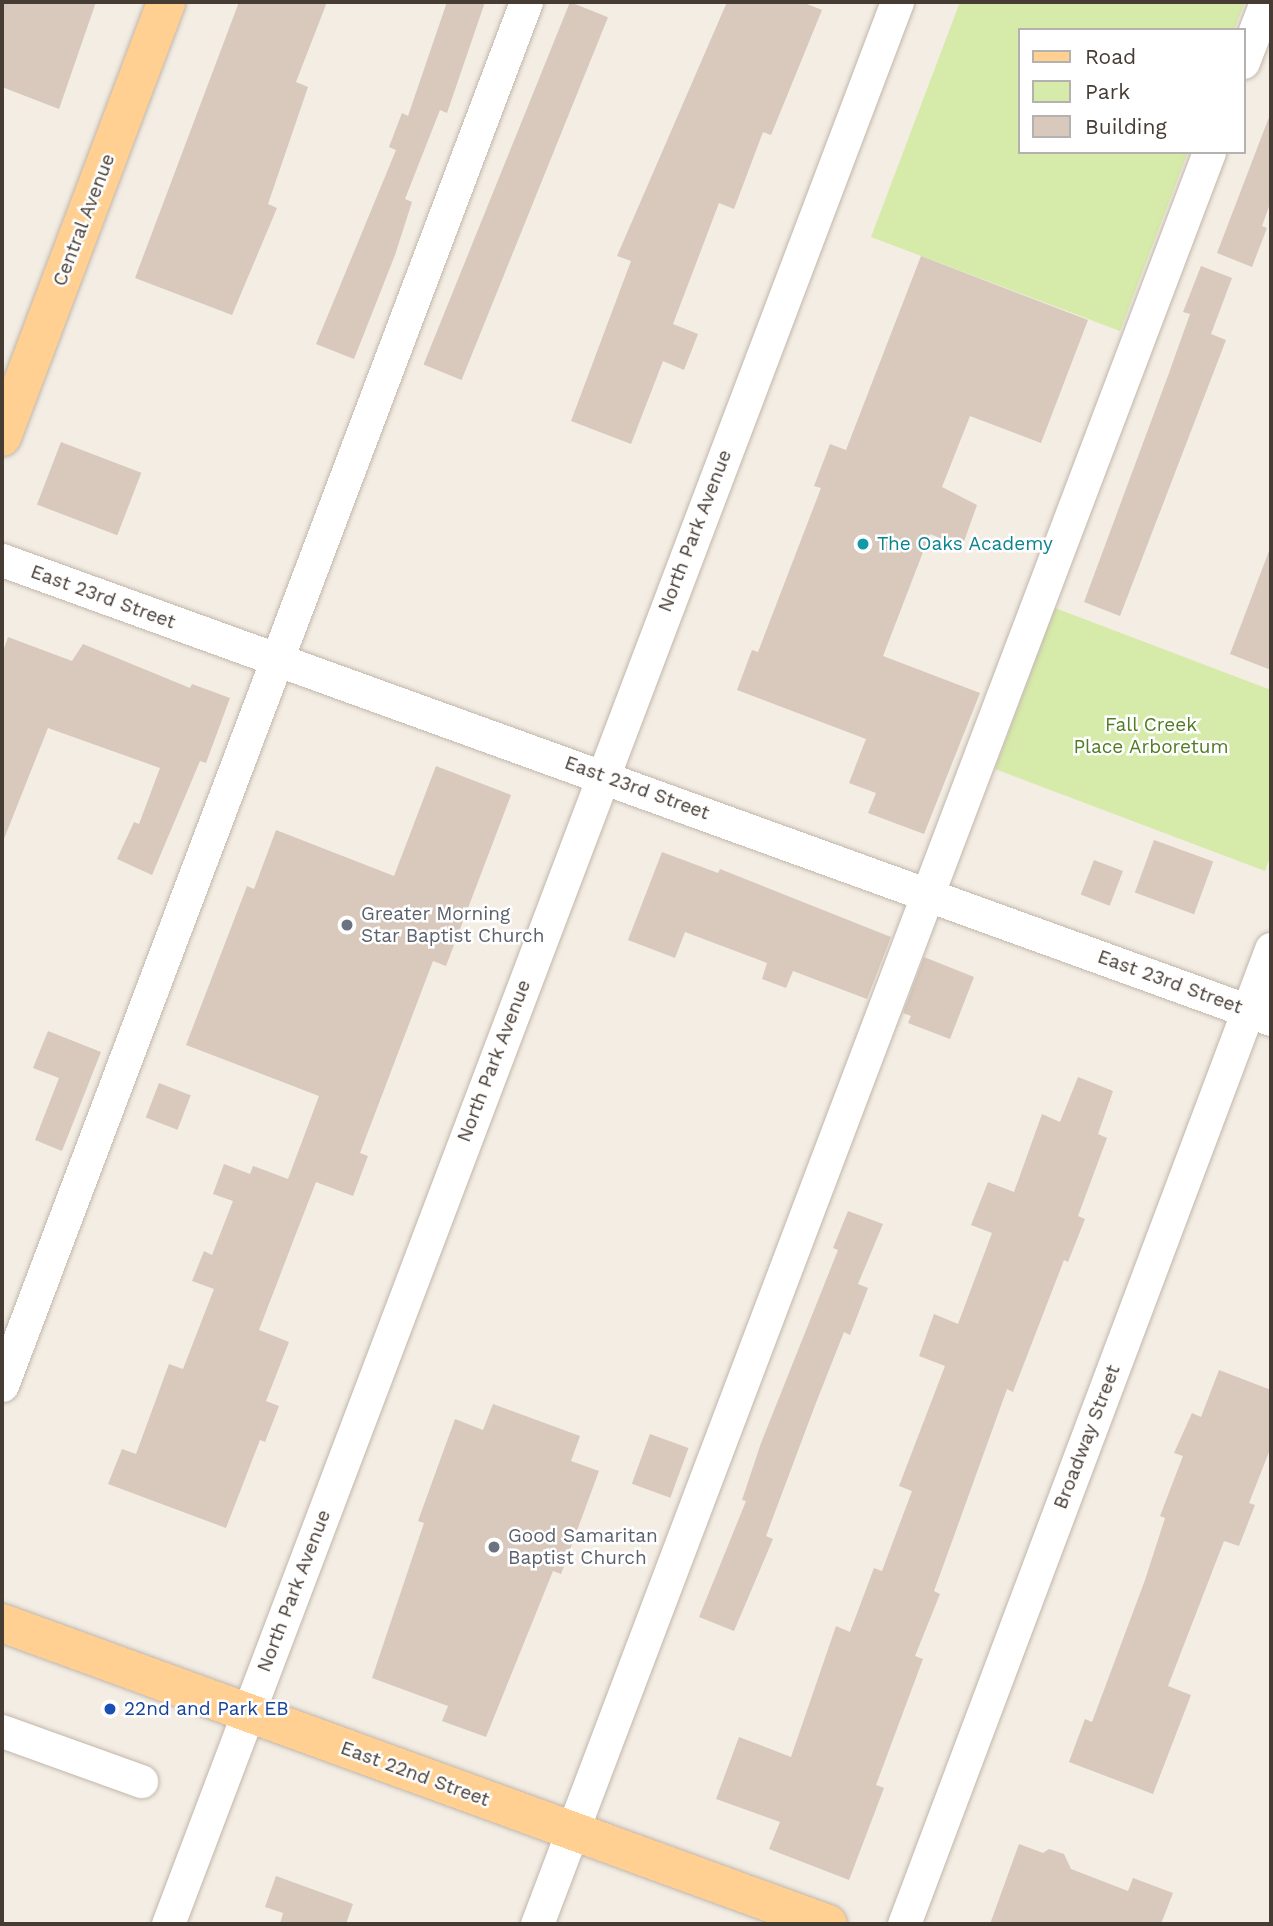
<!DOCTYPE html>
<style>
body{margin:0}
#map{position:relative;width:1273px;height:1926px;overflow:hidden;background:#f3ede4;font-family:"Work Sans",sans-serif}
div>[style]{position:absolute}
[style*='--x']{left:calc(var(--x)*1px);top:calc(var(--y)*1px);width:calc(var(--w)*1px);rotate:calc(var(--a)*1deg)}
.green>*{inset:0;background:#d6eaaa}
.building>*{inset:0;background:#d8c9bc;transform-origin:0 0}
.roads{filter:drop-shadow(0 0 2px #c2b6aa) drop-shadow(0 0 2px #c2b6aa)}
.minor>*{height:33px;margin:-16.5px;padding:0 16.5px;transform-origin:16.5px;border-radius:16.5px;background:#fff}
.major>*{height:38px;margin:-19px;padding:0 19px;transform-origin:19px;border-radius:19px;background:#ffd092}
.dots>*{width:19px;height:19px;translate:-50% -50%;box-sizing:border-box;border:4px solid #fff;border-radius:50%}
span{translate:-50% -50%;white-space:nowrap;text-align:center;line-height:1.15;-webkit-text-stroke:5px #fff;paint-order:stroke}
.street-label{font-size:19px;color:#463c34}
.culture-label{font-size:19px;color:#0d838f}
.left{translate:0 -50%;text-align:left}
.park-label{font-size:19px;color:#517b24}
.worship-label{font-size:19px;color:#5b616d}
.transit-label{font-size:19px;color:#164399}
.frame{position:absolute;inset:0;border:4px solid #463c34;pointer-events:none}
.legend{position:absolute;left:1018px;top:28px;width:228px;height:126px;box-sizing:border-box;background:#fff;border:2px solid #b5b1ae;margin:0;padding:9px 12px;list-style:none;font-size:21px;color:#463c34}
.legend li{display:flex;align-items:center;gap:14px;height:35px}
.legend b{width:35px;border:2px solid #b5b1ae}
</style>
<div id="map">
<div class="green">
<div style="clip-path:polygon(960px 2px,1245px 2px,1234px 30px,1019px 30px,1019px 152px,1188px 152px,1120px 331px,871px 237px)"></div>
<div style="clip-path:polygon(1055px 608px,1271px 690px,1271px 854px,1265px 871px,995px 769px)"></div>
</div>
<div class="building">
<div style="clip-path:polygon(2px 2px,96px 2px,59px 109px,2px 87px)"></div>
<div style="clip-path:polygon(239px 2px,327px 2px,296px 82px,308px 87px,268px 204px,277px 208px,232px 315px,135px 278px)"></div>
<div style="clip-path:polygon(447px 2px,485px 2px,447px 113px,440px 110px,405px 199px,412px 202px,395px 255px,354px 359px,316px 344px,396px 150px,389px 147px,402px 113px,408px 116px)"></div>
<div style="left:570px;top:2px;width:41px;height:391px;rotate:22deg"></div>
<div style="clip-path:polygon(727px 2px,802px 2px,822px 10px,771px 135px,763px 132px,734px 209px,719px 203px,673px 324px,698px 334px,684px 370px,663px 361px,631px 444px,571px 421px,631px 261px,617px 256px)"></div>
<div style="clip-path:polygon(1271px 112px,1271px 201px,1262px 226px,1267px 228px,1252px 267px,1217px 253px)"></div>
<div style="clip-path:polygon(921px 256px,1088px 320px,1041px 443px,970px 416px,942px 487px,977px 505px,962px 547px,930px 534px,883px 656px,980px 693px,924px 834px,868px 813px,876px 793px,849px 783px,866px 739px,737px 690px,752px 650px,758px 652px,821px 488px,814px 486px,830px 444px,846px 450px)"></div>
<div style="clip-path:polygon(1201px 266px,1232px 278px,1211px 334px,1226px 340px,1120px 616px,1084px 602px,1169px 373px,1190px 314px,1183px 312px)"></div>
<div style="left:61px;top:442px;width:86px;height:67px;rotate:21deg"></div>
<div style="clip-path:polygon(1269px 551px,1271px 552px,1271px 670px,1230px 654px)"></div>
<div style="clip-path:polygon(8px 637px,72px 661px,83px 644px,190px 688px,192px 684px,230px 698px,206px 763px,200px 761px,152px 875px,117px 859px,134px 822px,139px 824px,160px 768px,48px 728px,2px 844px,2px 654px)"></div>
<div style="clip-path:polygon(436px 766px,511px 795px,446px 966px,433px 961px,360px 1153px,368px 1156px,353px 1196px,316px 1182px,297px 1231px,259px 1330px,289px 1342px,266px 1401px,279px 1406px,265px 1442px,260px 1440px,226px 1528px,108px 1484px,122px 1449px,136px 1454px,169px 1364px,183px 1369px,214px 1289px,192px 1281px,204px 1251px,212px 1255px,233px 1201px,213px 1194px,224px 1164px,250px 1174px,253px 1166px,288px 1179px,319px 1096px,186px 1045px,247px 886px,254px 889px,276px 830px,394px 876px)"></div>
<div style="left:1154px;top:840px;width:63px;height:56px;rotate:20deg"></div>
<div style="clip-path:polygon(662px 852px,718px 873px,720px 869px,891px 937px,867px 999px,793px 971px,786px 988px,762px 979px,767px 963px,685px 932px,675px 958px,628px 940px)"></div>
<div style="left:1094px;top:860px;width:31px;height:37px;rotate:21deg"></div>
<div style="clip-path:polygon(924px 957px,974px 977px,950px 1039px,908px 1023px,911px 1016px,903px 1013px)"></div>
<div style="clip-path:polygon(48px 1031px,101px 1052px,62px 1151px,35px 1140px,59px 1078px,33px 1068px)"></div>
<div style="clip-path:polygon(1078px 1077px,1113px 1091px,1098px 1134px,1107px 1138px,1078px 1216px,1085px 1219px,1068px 1262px,1064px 1260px,1013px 1392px,1007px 1389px,954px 1536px,934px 1591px,940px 1594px,915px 1656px,923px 1659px,876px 1785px,884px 1788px,849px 1880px,769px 1849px,780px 1822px,716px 1799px,739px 1737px,791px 1757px,836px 1626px,850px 1632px,874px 1568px,882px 1571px,912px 1491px,899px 1486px,945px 1366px,919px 1356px,934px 1314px,958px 1324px,992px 1233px,971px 1225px,988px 1182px,1014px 1192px,1042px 1114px,1060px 1122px)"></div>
<div style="left:159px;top:1083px;width:34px;height:37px;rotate:21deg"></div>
<div style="clip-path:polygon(848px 1211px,883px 1224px,858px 1284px,868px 1288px,850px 1335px,844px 1332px,814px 1408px,766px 1536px,773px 1539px,734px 1631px,699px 1617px,746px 1501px,742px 1500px,761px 1443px,838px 1250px,833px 1248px)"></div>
<div style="clip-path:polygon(1219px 1370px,1271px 1390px,1271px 1447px,1249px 1503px,1255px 1505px,1239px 1546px,1224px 1541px,1168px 1686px,1191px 1695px,1153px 1794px,1069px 1762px,1085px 1719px,1092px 1722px,1145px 1580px,1165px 1518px,1160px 1516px,1183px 1456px,1174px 1453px,1192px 1413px,1201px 1417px)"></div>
<div style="clip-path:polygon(493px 1404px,580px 1436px,571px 1461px,599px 1471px,561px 1574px,553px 1571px,486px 1737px,442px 1721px,448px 1706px,372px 1678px,424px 1523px,418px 1521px,455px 1419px,483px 1430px)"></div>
<div style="left:650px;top:1434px;width:41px;height:53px;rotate:20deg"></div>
<div style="clip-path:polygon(1019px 1844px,1043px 1853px,1049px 1849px,1064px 1854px,1071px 1869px,1128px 1891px,1133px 1878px,1173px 1893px,1161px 1924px,990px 1924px)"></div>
<div style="clip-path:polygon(276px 1876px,353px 1904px,346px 1924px,280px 1924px,283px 1913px,265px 1907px)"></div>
</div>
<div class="roads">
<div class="minor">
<div style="--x:1243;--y:62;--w:64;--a:-69"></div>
<div style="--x:2;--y:560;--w:1349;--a:19.89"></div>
<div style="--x:2;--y:1385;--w:1479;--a:-69.25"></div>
<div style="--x:2;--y:1731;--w:148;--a:19.8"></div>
<div style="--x:168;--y:1924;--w:2056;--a:-69.23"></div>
<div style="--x:537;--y:1924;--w:1895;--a:-69.23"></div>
<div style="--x:904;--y:1924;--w:1042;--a:-69.37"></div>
</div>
<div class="major">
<div style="--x:2;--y:437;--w:465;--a:-69.3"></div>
<div style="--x:2;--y:1623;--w:879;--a:20.02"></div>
</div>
</div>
<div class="dots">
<div style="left:863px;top:544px;background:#0f9aa8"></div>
<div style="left:347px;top:925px;background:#6b7280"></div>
<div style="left:494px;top:1547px;background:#6b7280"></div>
<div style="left:110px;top:1709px;background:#1a4fb4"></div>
</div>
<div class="street-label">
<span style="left:84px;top:220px;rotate:-69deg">Central Avenue</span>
<span style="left:695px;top:531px;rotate:-69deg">North Park Avenue</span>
<span style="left:103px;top:597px;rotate:20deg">East 23rd Street</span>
<span style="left:637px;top:788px;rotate:20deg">East 23rd Street</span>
<span style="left:1170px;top:982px;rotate:20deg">East 23rd Street</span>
<span style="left:494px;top:1061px;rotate:-69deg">North Park Avenue</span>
<span style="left:1087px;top:1437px;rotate:-69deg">Broadway Street</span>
<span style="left:294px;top:1591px;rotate:-69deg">North Park Avenue</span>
<span style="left:415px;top:1774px;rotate:20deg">East 22nd Street</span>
</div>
<div class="culture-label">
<span class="left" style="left:877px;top:544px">The Oaks Academy</span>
</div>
<div class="park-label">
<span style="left:1151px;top:736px">Fall Creek<br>Place Arboretum</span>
</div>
<div class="worship-label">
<span class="left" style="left:361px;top:925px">Greater Morning<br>Star Baptist Church</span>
<span class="left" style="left:508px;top:1547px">Good Samaritan<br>Baptist Church</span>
</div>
<div class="transit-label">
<span class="left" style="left:124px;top:1709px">22nd and Park EB</span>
</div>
<div class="frame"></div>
<ul class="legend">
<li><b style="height:9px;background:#ffd092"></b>Road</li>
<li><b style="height:19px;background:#d6eaaa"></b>Park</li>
<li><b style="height:19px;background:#d8c9bc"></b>Building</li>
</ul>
</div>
